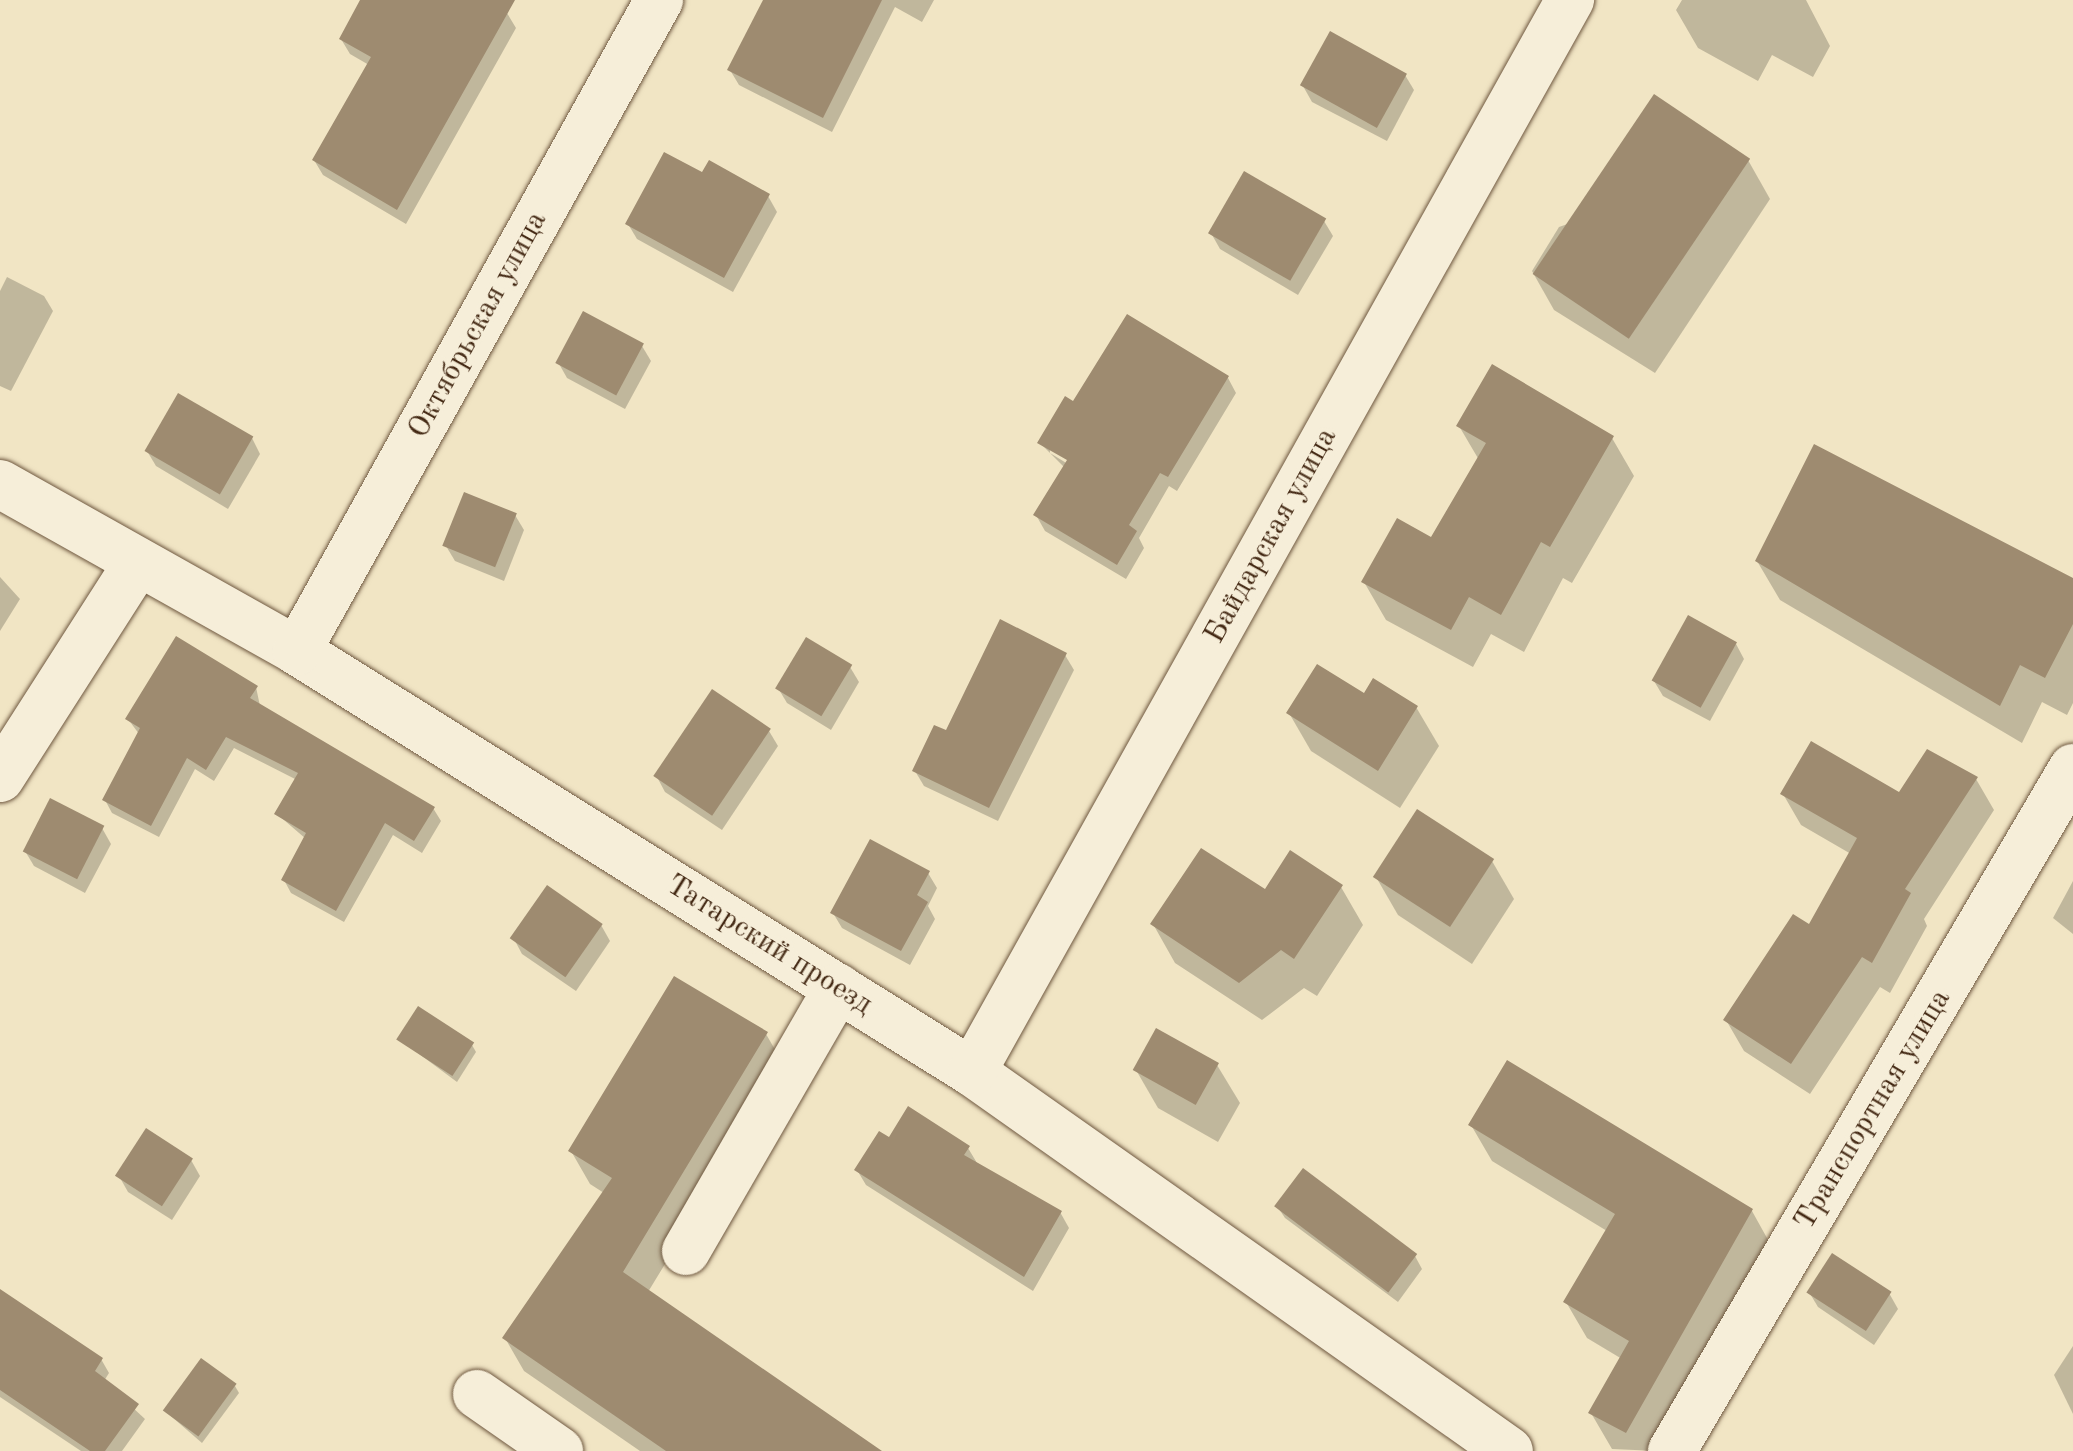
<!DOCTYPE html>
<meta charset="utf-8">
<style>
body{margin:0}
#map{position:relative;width:2073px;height:1451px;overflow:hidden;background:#f1e5c4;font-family:"Old Standard TT",serif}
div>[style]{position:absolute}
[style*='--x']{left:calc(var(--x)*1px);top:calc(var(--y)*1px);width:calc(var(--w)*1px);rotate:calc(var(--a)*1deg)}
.shadow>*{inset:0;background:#0003}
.building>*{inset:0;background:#9e8b70;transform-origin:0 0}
.roads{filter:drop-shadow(0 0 2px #6f5840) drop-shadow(0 0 2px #6f5840)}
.street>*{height:48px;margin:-24px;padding:0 24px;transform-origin:24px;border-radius:24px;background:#f6eed9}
span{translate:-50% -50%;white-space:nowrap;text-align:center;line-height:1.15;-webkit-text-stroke:8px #f6eed9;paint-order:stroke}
.street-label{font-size:30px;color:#442914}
</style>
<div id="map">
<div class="shadow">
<div style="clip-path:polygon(363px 0,484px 0,507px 13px,516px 28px,406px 224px,323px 175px,314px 160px,369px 65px,350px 54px,341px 39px)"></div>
<div style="clip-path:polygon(792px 0,934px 0,922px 22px,895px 7px,832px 132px,739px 85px,730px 70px)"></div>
<div style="clip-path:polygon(1682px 0,1806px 0,1830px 46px,1813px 77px,1772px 55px,1758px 81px,1698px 48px,1676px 10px)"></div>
<div style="clip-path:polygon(1405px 75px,1414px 90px,1387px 141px,1312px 102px,1303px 86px)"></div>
<div style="clip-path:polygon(1748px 160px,1770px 199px,1655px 373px,1554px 310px,1532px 271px,1559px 227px)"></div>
<div style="clip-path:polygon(703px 176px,768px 196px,777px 212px,733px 292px,637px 239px,628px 224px)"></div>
<div style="clip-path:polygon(1324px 221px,1333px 236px,1298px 295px,1220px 249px,1211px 233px)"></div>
<div style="clip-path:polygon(7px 277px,44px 296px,53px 311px,11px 391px,0 386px,0 291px)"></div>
<div style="clip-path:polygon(642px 346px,651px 361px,625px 409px,567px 378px,558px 362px)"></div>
<div style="clip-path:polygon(evenodd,1228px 378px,1236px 393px,1177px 491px,1169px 486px,1139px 538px,1144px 548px,1126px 579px,1045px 531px,1036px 515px,1065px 468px,1040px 443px,1074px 404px,1228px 378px,1050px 447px,1079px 465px,1076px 469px,1050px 453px,1050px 447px)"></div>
<div style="clip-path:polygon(1459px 426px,1612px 438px,1634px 476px,1572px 583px,1563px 578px,1524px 652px,1491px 634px,1473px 667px,1386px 620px,1364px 582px,1432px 540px,1479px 460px)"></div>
<div style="clip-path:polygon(252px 438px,260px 454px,228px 509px,156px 466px,147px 451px)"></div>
<div style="clip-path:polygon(515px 515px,524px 530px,504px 581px,455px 561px,446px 546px)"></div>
<div style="clip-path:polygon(1757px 561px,2073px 581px,2073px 703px,2067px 715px,2042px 702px,2022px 743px,1780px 600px)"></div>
<div style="clip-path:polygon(0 577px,20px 599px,0 631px)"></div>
<div style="clip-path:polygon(1736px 644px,1744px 659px,1710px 721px,1663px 696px,1654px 681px)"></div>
<div style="clip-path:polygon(1065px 655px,1074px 670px,998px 821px,924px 786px,915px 771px,947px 734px)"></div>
<div style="clip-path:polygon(850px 667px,859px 682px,831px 730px,787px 703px,778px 688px)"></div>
<div style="clip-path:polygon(256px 687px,260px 706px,433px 808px,441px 821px,422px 853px,393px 835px,344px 922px,291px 893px,284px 880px,306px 839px,277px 814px,297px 780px,234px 748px,214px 781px,195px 769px,159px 837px,112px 813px,105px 800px,139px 734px,128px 719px)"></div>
<div style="clip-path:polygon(1365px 697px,1416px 707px,1439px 746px,1400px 808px,1311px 751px,1289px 713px)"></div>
<div style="clip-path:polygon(769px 731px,778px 746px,722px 830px,665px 792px,657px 777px)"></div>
<div style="clip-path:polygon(1976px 779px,1994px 810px,1924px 919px,1927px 926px,1890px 993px,1880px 987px,1810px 1094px,1744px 1051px,1726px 1020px,1810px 928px,1851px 854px,1801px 825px,1783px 794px,1900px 796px)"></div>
<div style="clip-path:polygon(102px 828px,111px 844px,85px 893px,34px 866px,25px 851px)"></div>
<div style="clip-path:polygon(1492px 861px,1514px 899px,1472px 964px,1398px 915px,1376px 877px)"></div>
<div style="clip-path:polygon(928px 873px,937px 888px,928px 906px,935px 919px,910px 965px,842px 928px,833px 913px)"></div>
<div style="clip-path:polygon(2073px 881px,2073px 934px,2053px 918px)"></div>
<div style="clip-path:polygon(1341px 887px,1363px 925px,1317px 996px,1304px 988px,1262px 1020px,1175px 963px,1153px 924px,1265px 892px)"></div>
<div style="clip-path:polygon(601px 925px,610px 941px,576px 991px,522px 954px,514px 939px)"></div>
<div style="clip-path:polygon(766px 1034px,785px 1067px,648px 1292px,877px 1451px,640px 1451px,524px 1371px,505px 1338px,604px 1193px,590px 1184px,571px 1151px)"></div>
<div style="clip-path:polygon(399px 1039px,472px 1045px,476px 1052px,457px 1082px)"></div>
<div style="clip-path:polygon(1217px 1065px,1240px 1103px,1218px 1142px,1158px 1108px,1136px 1070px)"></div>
<div style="clip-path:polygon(1471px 1125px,1752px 1211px,1772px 1247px,1657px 1451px,1612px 1449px,1591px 1413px,1622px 1359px,1587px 1338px,1566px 1302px,1607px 1231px,1492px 1161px)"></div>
<div style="clip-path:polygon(890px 1141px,968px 1148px,977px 1163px,1060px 1212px,1069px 1228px,1033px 1291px,866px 1185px,857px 1170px)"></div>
<div style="clip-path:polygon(191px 1160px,200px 1176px,172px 1220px,128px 1192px,119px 1176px)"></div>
<div style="clip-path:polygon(1277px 1206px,1415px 1256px,1422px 1269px,1398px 1302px,1285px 1218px)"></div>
<div style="clip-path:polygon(1809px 1292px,1889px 1293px,1898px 1309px,1874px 1345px,1818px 1307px)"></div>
<div style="clip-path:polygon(0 1301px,101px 1359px,109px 1373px,104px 1381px,145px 1419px,122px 1451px,81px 1451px,0 1397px)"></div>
<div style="clip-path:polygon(2073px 1346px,2073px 1414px,2054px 1375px)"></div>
<div style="clip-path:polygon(235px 1386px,239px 1393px,202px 1443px,165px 1411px)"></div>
</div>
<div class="building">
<div style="clip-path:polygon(360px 0,515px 0,397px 210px,312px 160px,371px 57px,339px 39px)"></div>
<div style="clip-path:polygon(763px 0,882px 0,823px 118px,727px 70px)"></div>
<div style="left:1330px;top:31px;width:88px;height:62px;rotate:29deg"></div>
<div style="left:1654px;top:94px;width:116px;height:217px;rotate:34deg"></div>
<div style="clip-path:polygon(664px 152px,702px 172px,709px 160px,770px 194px,724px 278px,625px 224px)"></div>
<div style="left:1244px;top:171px;width:95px;height:72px;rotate:30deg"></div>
<div style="left:583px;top:311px;width:69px;height:59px;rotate:28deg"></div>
<div style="clip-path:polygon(1127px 314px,1229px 376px,1168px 477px,1160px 473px,1129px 525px,1137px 531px,1117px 565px,1033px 515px,1067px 460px,1037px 443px,1065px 396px,1073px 401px)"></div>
<div style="clip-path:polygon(1492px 364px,1614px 436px,1550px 547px,1541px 542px,1501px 615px,1469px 597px,1451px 630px,1361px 582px,1397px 518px,1431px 537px,1486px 443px,1456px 426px)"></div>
<div style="left:178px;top:393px;width:87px;height:67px;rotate:30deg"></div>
<div style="clip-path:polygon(1814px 444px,2073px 578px,2073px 624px,2045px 678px,2020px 665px,2000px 706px,1755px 561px)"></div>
<div style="left:464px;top:492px;width:57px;height:58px;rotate:22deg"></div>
<div style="left:1688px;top:615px;width:56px;height:75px;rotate:29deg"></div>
<div style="clip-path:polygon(1000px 619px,1067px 653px,989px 808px,912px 771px,934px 725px,946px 730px)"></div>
<div style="clip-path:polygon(176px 636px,258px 686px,250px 698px,435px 807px,414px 841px,385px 823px,336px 911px,281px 880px,306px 833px,274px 814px,298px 773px,226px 737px,206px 770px,187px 758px,151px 826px,102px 800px,140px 728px,125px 719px)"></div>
<div style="left:806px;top:637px;width:54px;height:60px;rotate:31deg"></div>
<div style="clip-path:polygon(1317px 664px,1364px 693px,1373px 678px,1418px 706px,1378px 771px,1286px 713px)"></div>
<div style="left:712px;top:689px;width:71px;height:105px;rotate:34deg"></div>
<div style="clip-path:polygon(1811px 741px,1899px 792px,1927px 749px,1978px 777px,1905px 889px,1911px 893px,1872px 963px,1862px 957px,1791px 1064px,1723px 1020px,1793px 914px,1809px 924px,1857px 838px,1780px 794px)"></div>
<div style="left:50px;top:798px;width:61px;height:60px;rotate:27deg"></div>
<div style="left:1417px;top:809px;width:92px;height:81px;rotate:33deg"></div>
<div style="clip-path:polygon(870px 839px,930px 871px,917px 895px,928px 902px,901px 951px,830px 913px)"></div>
<div style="clip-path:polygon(1201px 848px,1265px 889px,1290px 850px,1343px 885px,1294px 959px,1281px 950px,1239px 983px,1150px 924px)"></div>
<div style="left:547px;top:885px;width:68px;height:65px;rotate:35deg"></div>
<div style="clip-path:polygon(674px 976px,768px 1032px,623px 1272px,882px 1451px,666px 1451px,502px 1338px,612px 1178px,568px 1151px)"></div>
<div style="left:418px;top:1006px;width:67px;height:40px;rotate:33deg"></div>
<div style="left:1156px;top:1028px;width:72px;height:48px;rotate:29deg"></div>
<div style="clip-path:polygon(1507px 1060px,1753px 1209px,1626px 1433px,1588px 1413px,1629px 1341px,1563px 1302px,1615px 1214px,1468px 1125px)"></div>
<div style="clip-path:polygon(908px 1106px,970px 1146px,964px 1155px,1062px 1211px,1024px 1277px,854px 1170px,879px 1131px,889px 1137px)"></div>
<div style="left:146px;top:1128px;width:56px;height:57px;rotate:33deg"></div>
<div style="left:1303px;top:1168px;width:143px;height:48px;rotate:37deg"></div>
<div style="left:1832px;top:1253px;width:71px;height:47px;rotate:33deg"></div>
<div style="clip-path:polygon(0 1289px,103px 1358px,95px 1371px,139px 1404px,105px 1451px,90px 1451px,0 1390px)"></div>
<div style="left:201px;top:1358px;width:44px;height:65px;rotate:36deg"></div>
</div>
<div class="roads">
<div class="street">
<div style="--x:0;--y:484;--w:341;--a:29.3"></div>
<div style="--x:297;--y:651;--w:796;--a:31.95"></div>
<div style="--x:972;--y:1072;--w:657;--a:35.21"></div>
<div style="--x:297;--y:651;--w:745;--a:-60.92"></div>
<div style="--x:0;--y:778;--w:256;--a:-57.4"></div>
<div style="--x:972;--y:1072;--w:1228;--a:-60.85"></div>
<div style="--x:686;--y:1251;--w:304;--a:-60"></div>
<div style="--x:477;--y:1394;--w:100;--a:34.8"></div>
<div style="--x:1672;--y:1451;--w:792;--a:-59.58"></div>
</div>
</div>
<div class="street-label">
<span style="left:478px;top:325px;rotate:-61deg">Октябрьская улица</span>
<span style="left:1271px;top:536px;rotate:-61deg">Байдарская улица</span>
<span style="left:769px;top:945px;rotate:32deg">Татарский проезд</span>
<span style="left:1873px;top:1110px;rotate:-59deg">Транспортная улица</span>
</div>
</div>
